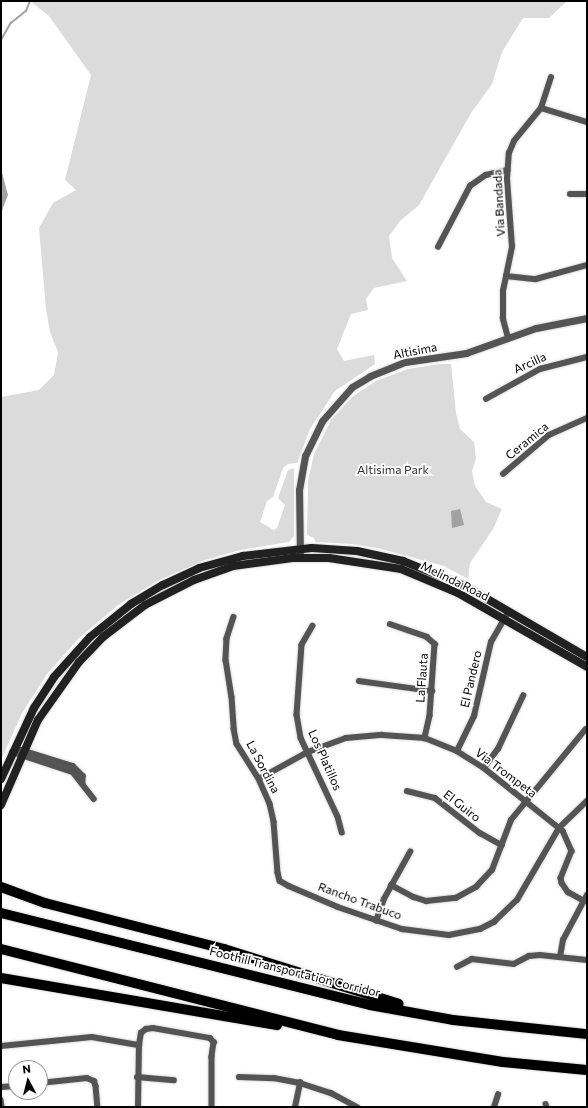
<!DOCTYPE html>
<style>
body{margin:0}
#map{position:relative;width:588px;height:1108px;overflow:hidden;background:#fff;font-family:Commissioner,sans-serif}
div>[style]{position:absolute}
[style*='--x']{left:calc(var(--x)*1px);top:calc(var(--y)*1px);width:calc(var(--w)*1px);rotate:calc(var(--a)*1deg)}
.green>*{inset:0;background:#dbdbdb}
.water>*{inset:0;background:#a2a2a2}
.stream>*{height:1.5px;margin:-0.75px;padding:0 0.75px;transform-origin:0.75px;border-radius:0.75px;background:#a2a2a2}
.roads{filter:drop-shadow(0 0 1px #dbdbdb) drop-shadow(0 0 1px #dbdbdb)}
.minor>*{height:5.5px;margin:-2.75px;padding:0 2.75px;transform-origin:2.75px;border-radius:2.75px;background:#545454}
.tertiary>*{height:7px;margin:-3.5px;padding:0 3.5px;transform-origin:3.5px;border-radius:3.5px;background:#545454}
.secondary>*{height:8px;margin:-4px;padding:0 4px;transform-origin:4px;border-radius:4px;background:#212121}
.motorway>*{height:10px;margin:-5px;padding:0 5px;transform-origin:5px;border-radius:5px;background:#000}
span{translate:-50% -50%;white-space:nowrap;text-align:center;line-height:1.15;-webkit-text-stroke:3.5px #fff;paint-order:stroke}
.street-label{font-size:12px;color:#000}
.park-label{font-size:12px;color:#323232}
.frame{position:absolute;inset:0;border:2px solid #000;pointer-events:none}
.north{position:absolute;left:8px;top:1060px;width:40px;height:40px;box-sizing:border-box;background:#fff;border:1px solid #999;border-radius:50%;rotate:353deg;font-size:11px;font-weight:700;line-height:16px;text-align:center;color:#000}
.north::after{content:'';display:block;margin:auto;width:14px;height:18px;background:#000;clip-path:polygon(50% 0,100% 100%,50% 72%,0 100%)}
</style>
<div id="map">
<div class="green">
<div style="clip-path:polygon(30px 1px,567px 1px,549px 18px,523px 18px,502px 52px,492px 84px,471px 113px,419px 205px,400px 221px,389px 236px,392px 258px,407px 281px,374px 288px,366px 299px,368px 310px,351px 314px,337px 349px,344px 361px,374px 355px,375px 364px,335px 391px,310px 429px,297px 463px,288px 464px,283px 468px,273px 497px,267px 501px,260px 522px,274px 530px,277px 528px,285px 505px,278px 498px,288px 470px,294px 468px,294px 536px,289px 542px,240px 550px,205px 560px,159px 580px,118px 605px,78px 639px,47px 674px,22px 713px,1px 760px,1px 397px,39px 390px,54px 375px,58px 352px,50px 332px,46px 309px,39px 228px,53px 203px,76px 190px,65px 180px,91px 75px,49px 16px)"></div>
<div style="clip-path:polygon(439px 364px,451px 364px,456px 413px,460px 429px,474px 442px,476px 459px,472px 471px,475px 486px,486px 502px,502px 509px,493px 529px,470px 563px,468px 579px,444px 566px,381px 549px,353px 544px,315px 542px,314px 538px,307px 535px,308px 481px,314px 454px,331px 420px,352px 397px,376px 381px,408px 369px)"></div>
</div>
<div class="water">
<div style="clip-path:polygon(1px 169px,8px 195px,1px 213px)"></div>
<div style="clip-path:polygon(460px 509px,464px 525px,452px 528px,451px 511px)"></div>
</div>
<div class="stream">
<div style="--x:1;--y:40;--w:20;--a:-60"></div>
<div style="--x:11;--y:23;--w:19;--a:-39"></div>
<div style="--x:26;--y:11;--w:11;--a:-68"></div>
</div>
<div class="roads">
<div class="minor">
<div style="--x:541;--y:108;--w:48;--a:16.9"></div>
<div style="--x:570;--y:194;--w:17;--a:0"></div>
<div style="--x:438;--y:247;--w:69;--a:-62.3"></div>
<div style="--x:470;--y:186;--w:19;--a:-35"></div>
<div style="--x:486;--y:175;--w:22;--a:-13"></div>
<div style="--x:506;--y:276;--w:30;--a:6"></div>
<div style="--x:536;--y:279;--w:53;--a:-15.4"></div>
<div style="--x:508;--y:338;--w:20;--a:-105"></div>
<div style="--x:503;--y:319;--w:28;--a:-90"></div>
<div style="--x:503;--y:291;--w:45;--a:-78.4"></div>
<div style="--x:512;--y:247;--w:68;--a:-94.2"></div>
<div style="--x:507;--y:179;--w:26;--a:-86"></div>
<div style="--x:509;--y:153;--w:13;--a:-67"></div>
<div style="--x:514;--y:141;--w:43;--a:-50.7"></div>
<div style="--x:541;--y:108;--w:32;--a:-72"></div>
<div style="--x:486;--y:399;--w:62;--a:-29.1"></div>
<div style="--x:540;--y:369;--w:49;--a:-14.3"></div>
<div style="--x:503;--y:474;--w:60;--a:-40.3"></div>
<div style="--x:549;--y:435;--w:42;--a:-24.1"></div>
<div style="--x:234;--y:617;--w:23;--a:108"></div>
<div style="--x:227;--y:639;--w:21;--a:93"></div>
<div style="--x:226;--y:660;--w:37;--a:81"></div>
<div style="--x:232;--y:697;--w:32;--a:86"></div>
<div style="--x:234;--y:729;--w:15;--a:79"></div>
<div style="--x:237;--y:744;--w:41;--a:57.8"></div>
<div style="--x:259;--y:779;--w:27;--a:66"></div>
<div style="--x:270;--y:804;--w:18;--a:77"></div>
<div style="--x:274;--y:822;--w:51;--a:85.5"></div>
<div style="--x:278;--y:873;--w:8;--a:76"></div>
<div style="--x:280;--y:881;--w:10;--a:29"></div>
<div style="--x:289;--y:886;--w:53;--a:23.2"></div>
<div style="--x:338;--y:907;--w:68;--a:19"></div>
<div style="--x:402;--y:929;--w:47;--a:7.3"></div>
<div style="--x:449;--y:935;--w:32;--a:-11"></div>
<div style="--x:480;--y:929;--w:16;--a:-27"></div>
<div style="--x:494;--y:922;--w:32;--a:-44"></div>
<div style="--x:517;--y:900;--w:83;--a:-59.7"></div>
<div style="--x:559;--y:828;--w:39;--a:-44"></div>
<div style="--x:390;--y:624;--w:39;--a:19"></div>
<div style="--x:427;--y:637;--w:11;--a:41"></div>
<div style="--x:435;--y:644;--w:72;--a:94"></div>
<div style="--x:430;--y:716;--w:23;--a:103"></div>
<div style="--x:313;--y:626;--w:22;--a:120"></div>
<div style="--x:302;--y:645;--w:70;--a:94.1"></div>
<div style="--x:297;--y:715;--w:23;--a:80"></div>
<div style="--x:301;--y:738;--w:87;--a:64.9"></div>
<div style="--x:338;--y:817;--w:16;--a:75"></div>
<div style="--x:359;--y:681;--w:74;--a:7.8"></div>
<div style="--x:21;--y:750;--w:54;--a:17.1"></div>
<div style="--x:73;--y:766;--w:14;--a:45"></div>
<div style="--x:83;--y:776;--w:7;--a:90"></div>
<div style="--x:457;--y:751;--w:39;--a:-64"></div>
<div style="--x:474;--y:716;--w:76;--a:-77.1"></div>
<div style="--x:491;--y:642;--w:34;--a:-60"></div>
<div style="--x:12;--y:752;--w:64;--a:18.2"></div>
<div style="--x:73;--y:772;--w:34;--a:52"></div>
<div style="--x:484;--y:768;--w:24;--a:-54"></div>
<div style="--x:498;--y:749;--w:59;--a:-64.7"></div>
<div style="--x:259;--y:779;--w:56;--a:-28.9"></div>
<div style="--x:308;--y:752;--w:40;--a:-20.2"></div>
<div style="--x:346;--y:738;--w:36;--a:-5"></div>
<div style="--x:382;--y:735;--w:43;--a:4"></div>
<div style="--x:425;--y:738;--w:35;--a:22"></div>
<div style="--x:457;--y:751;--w:32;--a:32"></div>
<div style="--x:484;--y:768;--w:101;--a:38.6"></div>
<div style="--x:563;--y:831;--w:22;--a:66"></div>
<div style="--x:572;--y:851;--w:29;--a:112"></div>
<div style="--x:561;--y:878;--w:5;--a:79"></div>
<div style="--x:562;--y:883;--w:11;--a:56"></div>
<div style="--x:568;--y:892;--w:18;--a:29"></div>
<div style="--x:407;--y:791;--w:29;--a:14"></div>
<div style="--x:435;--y:798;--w:57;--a:37.9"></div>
<div style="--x:480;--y:833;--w:25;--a:29"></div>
<div style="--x:391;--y:885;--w:26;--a:28"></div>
<div style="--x:414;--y:897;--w:13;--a:18"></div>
<div style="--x:426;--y:901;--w:30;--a:-6"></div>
<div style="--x:456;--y:898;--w:23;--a:-29"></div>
<div style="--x:476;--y:887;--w:23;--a:-47"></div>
<div style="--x:492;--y:870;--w:53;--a:-69.2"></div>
<div style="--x:511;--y:820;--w:117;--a:-50.6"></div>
<div style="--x:376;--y:921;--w:23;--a:-70"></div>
<div style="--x:384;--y:899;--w:54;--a:-61"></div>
<div style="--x:560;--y:957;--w:17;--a:-80"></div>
<div style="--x:563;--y:940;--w:51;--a:-61.9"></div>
<div style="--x:457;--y:967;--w:17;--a:-28"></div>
<div style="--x:472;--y:959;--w:42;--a:6.8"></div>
<div style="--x:514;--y:964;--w:17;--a:-28"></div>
<div style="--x:529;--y:956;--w:11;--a:-5"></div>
<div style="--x:540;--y:955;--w:47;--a:6.1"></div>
<div style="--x:1;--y:1046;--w:91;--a:-5.6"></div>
<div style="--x:92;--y:1037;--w:48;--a:9.7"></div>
<div style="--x:137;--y:1077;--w:37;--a:5"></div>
<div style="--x:239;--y:1077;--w:35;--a:2"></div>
<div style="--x:274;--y:1078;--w:26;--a:11"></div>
<div style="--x:300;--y:1083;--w:33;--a:18"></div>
<div style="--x:331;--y:1093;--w:30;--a:28"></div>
<div style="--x:40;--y:1083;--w:47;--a:-6.1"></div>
<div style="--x:87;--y:1078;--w:8;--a:23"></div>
<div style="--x:94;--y:1081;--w:5;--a:68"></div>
<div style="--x:96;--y:1086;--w:21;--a:85"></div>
<div style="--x:1;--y:1087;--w:15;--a:-4"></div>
<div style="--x:1;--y:1100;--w:7;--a:82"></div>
<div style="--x:546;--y:1104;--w:3;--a:72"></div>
<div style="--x:138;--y:1107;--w:62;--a:-89.1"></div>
<div style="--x:139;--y:1045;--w:12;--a:-81"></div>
<div style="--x:141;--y:1033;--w:6;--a:-39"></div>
<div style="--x:146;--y:1029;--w:7;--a:-8"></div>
<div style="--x:153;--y:1028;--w:58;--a:10"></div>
<div style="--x:210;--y:1038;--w:6;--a:45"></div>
<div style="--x:214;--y:1042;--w:15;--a:98"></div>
<div style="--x:212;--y:1057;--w:50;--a:90"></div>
<div style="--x:295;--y:1107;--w:25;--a:-78"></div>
<div style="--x:494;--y:1107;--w:13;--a:-72"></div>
</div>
<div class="tertiary">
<div style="--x:300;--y:558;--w:68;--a:-90.8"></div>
<div style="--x:299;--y:490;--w:35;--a:-80"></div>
<div style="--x:305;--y:456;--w:39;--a:-64"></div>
<div style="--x:322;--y:421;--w:45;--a:-48.6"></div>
<div style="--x:352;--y:387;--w:21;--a:-31"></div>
<div style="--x:370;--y:376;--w:38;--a:-22"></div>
<div style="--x:405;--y:362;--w:62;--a:-8.4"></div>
<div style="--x:466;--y:353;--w:74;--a:-19.7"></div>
<div style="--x:536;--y:328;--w:52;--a:-11.1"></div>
</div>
<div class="secondary">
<div style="--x:1;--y:779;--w:78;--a:-65.1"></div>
<div style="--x:34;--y:708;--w:37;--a:-57"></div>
<div style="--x:54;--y:677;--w:54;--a:-48"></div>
<div style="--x:90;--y:637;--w:53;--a:-38.8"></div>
<div style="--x:131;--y:604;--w:37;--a:-31"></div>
<div style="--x:163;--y:585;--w:40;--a:-25"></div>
<div style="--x:199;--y:568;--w:46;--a:-15.3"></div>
<div style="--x:243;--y:556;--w:69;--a:-6.6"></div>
<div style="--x:312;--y:548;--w:45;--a:3.8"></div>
<div style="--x:357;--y:551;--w:47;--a:12.3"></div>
<div style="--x:403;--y:561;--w:67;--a:22"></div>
<div style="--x:465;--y:586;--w:141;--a:30.2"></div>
<div style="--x:1;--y:805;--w:93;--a:-66.5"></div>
<div style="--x:38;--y:720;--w:71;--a:-54.7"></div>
<div style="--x:79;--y:662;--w:35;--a:-46"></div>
<div style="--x:103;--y:637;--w:53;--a:-37.3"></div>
<div style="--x:145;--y:605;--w:55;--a:-27"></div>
<div style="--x:194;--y:580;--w:41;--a:-19.7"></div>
<div style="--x:233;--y:566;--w:60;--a:-7.7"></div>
<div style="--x:292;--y:558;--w:37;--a:0"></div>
<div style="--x:329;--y:558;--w:73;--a:8.7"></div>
<div style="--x:401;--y:569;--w:62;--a:22.8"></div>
<div style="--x:458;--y:593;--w:149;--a:29.8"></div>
</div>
<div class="motorway">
<div style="--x:1;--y:887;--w:47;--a:20"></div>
<div style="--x:45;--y:903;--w:185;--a:14.4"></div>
<div style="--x:224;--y:949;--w:183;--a:17.4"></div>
<div style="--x:1;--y:913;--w:380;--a:14"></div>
<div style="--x:370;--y:1005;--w:84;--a:10.2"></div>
<div style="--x:453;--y:1020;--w:135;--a:6"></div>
<div style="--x:1;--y:949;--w:348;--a:14.3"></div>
<div style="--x:338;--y:1035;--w:167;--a:9.3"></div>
<div style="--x:503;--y:1062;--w:84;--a:5.4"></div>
<div style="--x:1;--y:978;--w:280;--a:9.7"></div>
</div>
</div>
<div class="street-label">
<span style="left:499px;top:203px;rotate:-93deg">Via Bandada</span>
<span style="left:415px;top:351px;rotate:-11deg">Altisima</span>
<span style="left:530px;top:363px;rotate:-24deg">Arcilla</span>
<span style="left:527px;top:441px;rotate:-39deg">Ceramica</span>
<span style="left:455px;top:581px;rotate:26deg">Melinda Road</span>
<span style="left:422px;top:678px;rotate:-86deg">La Flauta</span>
<span style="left:471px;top:679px;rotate:-77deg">El Pandero</span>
<span style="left:325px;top:760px;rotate:66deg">Los Platillos</span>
<span style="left:263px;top:767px;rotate:62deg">La Sordina</span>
<span style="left:506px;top:773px;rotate:37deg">Via Trompeta</span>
<span style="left:462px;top:806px;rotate:38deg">El Guiro</span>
<span style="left:360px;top:901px;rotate:20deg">Rancho Trabuco</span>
<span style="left:295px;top:972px;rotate:14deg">Foothill Transportation Corridor</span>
</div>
<div class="park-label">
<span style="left:393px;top:470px">Altisima Park</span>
</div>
<div class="frame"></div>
<div class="north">N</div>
</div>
